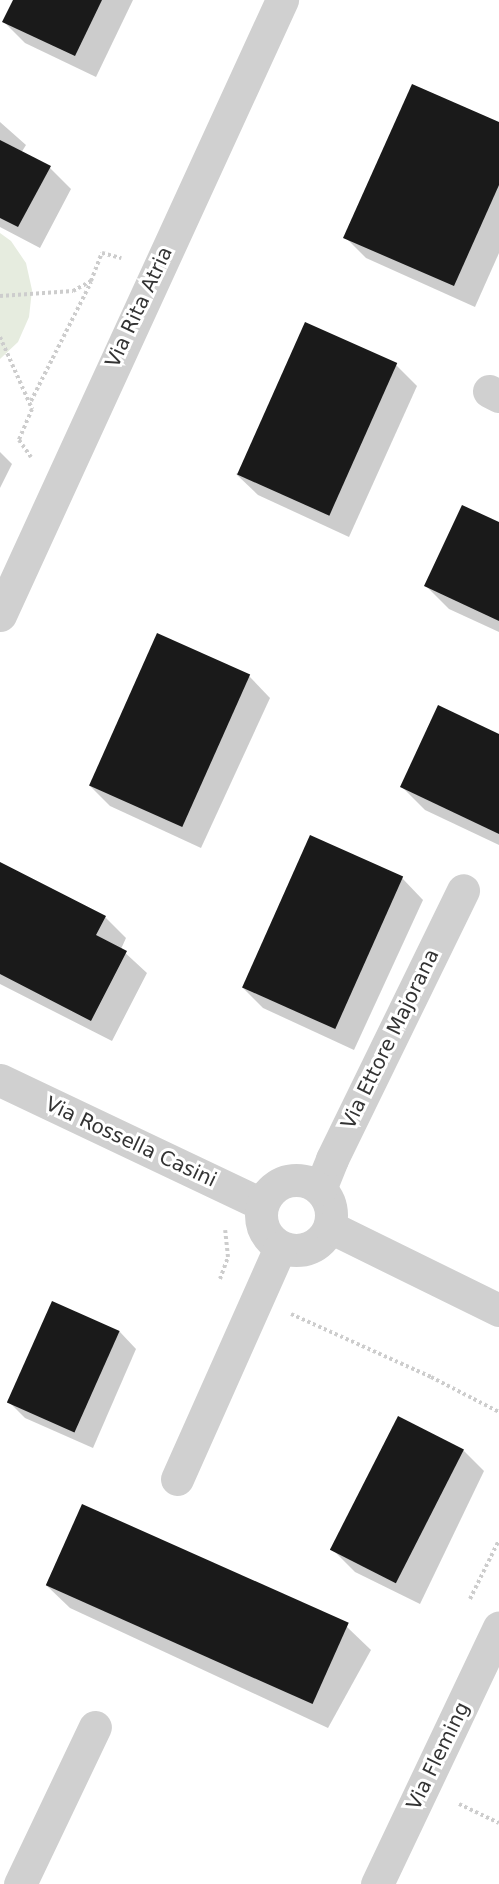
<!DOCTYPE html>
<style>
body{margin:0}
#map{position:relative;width:499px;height:1884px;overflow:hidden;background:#fff;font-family:"DejaVu Sans",sans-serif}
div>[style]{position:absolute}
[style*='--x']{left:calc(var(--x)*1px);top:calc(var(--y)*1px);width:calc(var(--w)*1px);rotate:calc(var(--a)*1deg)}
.green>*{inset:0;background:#e6ecdf}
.shadow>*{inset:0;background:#0003}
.building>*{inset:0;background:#1a1a1a;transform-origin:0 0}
.path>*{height:4px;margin-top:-2px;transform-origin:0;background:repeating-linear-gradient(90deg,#cdcdcd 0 3px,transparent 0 6px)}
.minor>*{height:33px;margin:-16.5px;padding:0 16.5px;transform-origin:16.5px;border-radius:16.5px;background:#d0d0d0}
.minor>.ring{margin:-16.5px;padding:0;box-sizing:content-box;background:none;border:33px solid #d0d0d0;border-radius:50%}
span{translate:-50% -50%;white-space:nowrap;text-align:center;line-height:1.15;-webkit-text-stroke:6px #fff;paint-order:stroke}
.street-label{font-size:20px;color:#333}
</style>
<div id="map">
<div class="green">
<div style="clip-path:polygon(0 233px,11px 241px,26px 263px,32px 290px,29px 317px,18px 342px,0 359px)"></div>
</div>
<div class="shadow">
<div style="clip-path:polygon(14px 0,133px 0,96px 77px,25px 43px,4px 22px)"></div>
<div style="clip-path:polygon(0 122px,26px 145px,21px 153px,50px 168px,71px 189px,40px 248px,0 227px)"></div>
<div style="clip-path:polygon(499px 124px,499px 253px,475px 307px,366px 258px,345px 237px)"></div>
<div style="clip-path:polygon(396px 365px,417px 386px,349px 537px,258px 495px,236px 474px)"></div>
<div style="clip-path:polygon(0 452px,12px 464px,0 488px)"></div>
<div style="clip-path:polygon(499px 524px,499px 632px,449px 609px,426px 586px)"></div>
<div style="clip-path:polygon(249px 676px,270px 698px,201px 848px,110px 806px,89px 785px)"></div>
<div style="clip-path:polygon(499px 736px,499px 845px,425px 810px,402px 787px)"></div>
<div style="clip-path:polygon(0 863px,105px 917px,126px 938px,121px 949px,147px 973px,112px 1041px,0 984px)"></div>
<div style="clip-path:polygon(402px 878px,423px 900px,354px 1050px,263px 1008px,242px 987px)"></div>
<div style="clip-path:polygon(53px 1303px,120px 1332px,136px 1349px,93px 1448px,25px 1418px,9px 1402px)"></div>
<div style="clip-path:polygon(463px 1450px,484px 1471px,420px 1604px,355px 1572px,334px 1551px)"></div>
<div style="clip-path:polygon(83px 1506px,347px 1627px,371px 1650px,328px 1728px,70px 1608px,46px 1585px)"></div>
</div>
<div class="building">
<div style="clip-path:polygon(13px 0,102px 0,75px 56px,2px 22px)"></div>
<div style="clip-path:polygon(412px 84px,499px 122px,499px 185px,454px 286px,343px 238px)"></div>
<div style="clip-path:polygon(0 140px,51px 166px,18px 227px,0 218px)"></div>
<div style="left:305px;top:322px;width:101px;height:167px;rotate:24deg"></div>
<div style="clip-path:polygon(462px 505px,499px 522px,499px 621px,424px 586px)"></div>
<div style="left:157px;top:633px;width:102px;height:167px;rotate:24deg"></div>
<div style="clip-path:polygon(438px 705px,499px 734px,499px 834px,400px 787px)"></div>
<div style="left:310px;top:835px;width:102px;height:167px;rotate:24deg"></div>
<div style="clip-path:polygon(0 862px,106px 916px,96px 935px,127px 951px,91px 1021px,0 974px)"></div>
<div style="left:52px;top:1301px;width:74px;height:111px;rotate:24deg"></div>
<div style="left:398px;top:1416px;width:74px;height:150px;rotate:27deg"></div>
<div style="left:82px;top:1504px;width:292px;height:89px;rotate:24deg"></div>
</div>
<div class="path">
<div style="--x:0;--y:296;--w:73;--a:-3.9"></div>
<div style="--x:73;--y:291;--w:21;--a:-29"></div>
<div style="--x:91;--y:281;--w:30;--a:-69"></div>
<div style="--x:102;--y:253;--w:20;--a:15"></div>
<div style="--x:0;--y:337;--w:79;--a:66"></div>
<div style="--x:32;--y:409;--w:34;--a:113"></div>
<div style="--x:19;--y:440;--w:21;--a:55"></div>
<div style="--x:31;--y:401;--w:133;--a:-63.2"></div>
<div style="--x:220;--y:1279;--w:23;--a:-70"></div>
<div style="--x:228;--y:1257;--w:27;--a:-96"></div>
<div style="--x:291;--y:1314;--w:154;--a:24.2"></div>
<div style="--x:431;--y:1377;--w:76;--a:27.2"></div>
<div style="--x:470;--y:1599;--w:66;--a:-63.8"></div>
<div style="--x:459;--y:1804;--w:44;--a:25.4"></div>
</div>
<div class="minor">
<div style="--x:489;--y:391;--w:11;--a:27"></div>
<div style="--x:0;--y:615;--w:677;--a:-65.37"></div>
<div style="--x:0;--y:1080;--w:289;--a:25.4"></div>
<div class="ring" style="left:261px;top:1180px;width:37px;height:37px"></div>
<div style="--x:320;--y:1189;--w:32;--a:-68"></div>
<div style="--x:332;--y:1159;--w:299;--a:-64"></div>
<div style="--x:330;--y:1227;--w:188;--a:26.2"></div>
<div style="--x:177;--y:1479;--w:253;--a:-66"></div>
<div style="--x:20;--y:1884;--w:174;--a:-64.5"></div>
<div style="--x:377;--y:1884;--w:284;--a:-64.6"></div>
</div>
<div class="street-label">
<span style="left:139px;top:307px;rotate:-65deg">Via Rita Atria</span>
<span style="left:390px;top:1039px;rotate:-64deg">Via Ettore Majorana</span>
<span style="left:131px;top:1142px;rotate:25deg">Via Rossella Casini</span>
<span style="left:438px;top:1756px;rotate:-64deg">Via Fleming</span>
</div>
</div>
